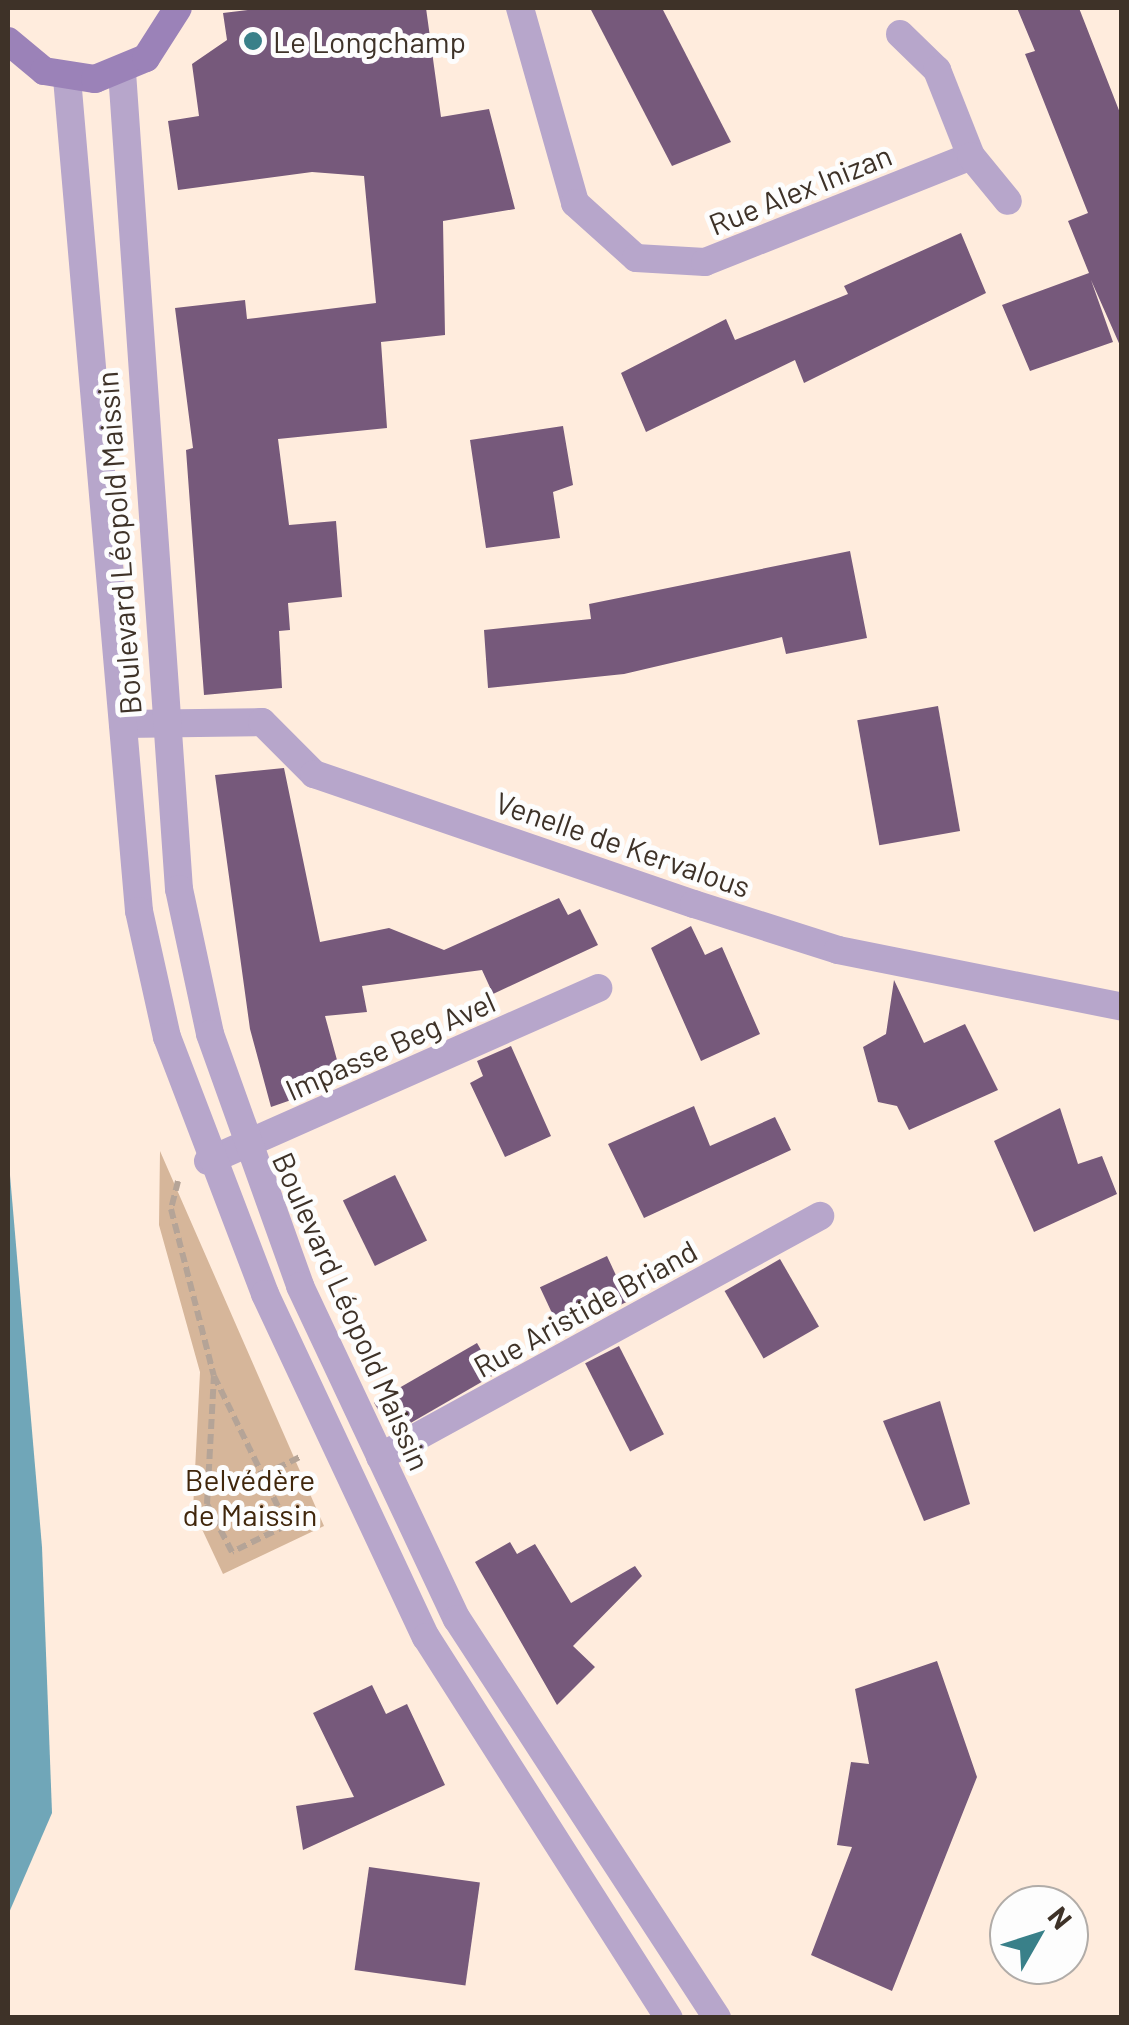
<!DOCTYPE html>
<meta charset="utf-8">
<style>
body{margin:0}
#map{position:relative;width:1129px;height:2025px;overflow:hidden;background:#ffecdd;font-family:Barlow,sans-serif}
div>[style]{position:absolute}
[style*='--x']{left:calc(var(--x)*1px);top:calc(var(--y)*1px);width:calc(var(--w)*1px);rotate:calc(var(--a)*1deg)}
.green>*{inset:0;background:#d6b69a}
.water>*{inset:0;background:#70a6b8}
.building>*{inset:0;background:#76597b;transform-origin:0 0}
.path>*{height:6px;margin-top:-3px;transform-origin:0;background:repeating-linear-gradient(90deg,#b5a497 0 10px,transparent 0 15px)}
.service>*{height:28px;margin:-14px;padding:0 14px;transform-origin:14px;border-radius:14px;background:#b7a6cb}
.minor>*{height:28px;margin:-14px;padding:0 14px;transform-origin:14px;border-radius:14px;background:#b7a6cb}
.tertiary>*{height:28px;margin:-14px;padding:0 14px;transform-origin:14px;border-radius:14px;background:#b7a6cb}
.secondary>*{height:28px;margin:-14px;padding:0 14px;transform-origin:14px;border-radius:14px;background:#9b82b8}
.dots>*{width:28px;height:28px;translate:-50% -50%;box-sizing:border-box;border:5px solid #fdfdfd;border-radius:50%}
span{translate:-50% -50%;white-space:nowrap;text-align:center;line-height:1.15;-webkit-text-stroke:10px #fdfdfd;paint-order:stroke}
.poi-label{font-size:30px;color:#3e3228}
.left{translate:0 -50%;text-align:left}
.street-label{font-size:30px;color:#3e3228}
.park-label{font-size:30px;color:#40260b}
.frame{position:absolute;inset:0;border:10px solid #3e3228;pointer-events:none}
.north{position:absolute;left:989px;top:1885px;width:100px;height:100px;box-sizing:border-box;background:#fdfdfd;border:2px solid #b1aca8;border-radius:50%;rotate:51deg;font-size:28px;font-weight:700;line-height:40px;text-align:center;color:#3e3228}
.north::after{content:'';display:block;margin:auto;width:35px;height:45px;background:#398089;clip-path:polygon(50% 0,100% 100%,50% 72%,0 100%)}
</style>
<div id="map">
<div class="green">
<div style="clip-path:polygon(160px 1151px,324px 1526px,223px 1574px,193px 1510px,200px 1372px,159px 1225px)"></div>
</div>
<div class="water">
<div style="clip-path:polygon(8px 1152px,42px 1547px,52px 1813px,8px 1915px)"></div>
</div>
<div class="building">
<div style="clip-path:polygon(263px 8px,426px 8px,441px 117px,489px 109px,515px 209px,443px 221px,445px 335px,381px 342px,387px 428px,278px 439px,289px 525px,336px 521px,342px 597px,288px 603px,290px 630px,279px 631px,282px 688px,204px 695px,186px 450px,193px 448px,175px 308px,245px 300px,247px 319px,376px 303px,364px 176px,312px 172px,178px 190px,168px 121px,199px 116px,192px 64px,227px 40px,223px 13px)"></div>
<div style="clip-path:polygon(590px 8px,662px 8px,731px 142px,672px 166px)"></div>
<div style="clip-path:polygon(1017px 8px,1079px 8px,1122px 118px,1122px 350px,1091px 280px,1113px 342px,1030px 371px,1002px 305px,1089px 273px,1068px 221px,1088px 213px,1025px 54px,1035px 51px)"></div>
<div style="clip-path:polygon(961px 233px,986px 293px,804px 383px,795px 360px,646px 432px,621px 373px,726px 319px,735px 340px,848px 294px,844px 286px)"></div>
<div style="clip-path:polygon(563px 426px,573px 485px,553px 492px,560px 538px,486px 548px,470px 440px)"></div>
<div style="clip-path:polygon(850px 551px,867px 638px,786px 654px,782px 637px,624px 674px,488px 688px,484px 630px,591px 619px,589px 604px)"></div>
<div style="left:938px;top:706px;width:127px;height:82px;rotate:80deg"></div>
<div style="clip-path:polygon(284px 768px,320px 942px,389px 928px,444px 950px,559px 898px,568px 915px,580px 909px,598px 945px,493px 994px,482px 970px,362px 986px,367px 1012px,325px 1016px,343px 1082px,271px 1107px,250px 1029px,215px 775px)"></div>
<div style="clip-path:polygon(691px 926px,705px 955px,722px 947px,760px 1034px,701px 1061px,651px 948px)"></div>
<div style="clip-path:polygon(894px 980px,924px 1043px,965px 1024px,998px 1090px,909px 1130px,897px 1106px,878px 1102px,863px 1047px,886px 1034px)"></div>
<div style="clip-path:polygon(511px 1046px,551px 1136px,505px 1157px,470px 1083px,483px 1076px,477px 1061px)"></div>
<div style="clip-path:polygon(694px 1106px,710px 1146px,775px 1117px,791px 1150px,644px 1218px,608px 1144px)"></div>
<div style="clip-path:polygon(1060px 1108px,1078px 1164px,1102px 1156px,1117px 1194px,1034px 1232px,994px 1141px)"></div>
<div style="left:395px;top:1175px;width:73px;height:58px;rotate:64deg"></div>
<div style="left:607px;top:1256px;width:50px;height:74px;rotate:65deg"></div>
<div style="left:780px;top:1259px;width:78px;height:64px;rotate:60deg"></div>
<div style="left:477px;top:1343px;width:36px;height:119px;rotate:60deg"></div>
<div style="left:619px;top:1346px;width:99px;height:38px;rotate:63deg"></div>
<div style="clip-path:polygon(940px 1401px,970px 1504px,924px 1521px,883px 1421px)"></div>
<div style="clip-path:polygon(510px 1542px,517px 1554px,535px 1544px,571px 1603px,635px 1566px,642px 1576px,573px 1646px,595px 1667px,557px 1705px,475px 1562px)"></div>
<div style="clip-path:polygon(937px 1661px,977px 1777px,892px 1991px,811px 1955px,852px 1847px,837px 1845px,851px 1762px,869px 1764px,855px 1689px)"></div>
<div style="clip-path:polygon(372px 1685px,386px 1714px,407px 1704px,445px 1785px,303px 1850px,296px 1806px,354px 1797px,313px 1713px)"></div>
<div style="left:369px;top:1867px;width:112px;height:104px;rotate:8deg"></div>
</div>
<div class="path">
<div style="--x:178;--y:1181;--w:29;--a:104"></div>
<div style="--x:171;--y:1209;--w:172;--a:75.6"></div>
<div style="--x:214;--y:1376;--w:166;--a:63.9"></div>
<div style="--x:287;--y:1525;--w:61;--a:153.9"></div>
<div style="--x:232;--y:1552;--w:54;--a:-117.5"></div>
<div style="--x:207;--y:1504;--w:128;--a:-86.9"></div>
<div style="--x:263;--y:1475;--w:43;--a:-26"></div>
</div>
<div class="service">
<div style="--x:123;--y:724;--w:139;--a:-0.8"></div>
<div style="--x:262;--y:722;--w:74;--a:45"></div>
<div style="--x:314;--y:774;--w:402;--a:18.9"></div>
<div style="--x:694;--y:904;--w:151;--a:17.7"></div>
<div style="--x:838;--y:950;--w:290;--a:11.3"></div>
</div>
<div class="minor">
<div style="--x:520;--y:8;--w:203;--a:74.2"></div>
<div style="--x:575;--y:203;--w:82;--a:42"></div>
<div style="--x:636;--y:258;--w:69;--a:3.3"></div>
<div style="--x:705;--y:262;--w:286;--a:-21.7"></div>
<div style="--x:900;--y:34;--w:52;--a:44.2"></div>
<div style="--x:937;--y:70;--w:92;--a:68.4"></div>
<div style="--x:971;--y:156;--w:58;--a:50.6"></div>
<div style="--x:208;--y:1161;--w:427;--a:-23.9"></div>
<div style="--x:380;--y:1457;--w:502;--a:-28.71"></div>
</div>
<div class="tertiary">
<div style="--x:122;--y:72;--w:819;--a:86.01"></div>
<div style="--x:179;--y:889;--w:148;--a:77.9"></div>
<div style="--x:210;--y:1034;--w:268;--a:70.3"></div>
<div style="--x:300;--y:1286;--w:368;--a:64.8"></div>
<div style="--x:457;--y:1619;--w:476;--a:56.9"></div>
<div style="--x:67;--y:78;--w:836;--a:85.06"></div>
<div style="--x:139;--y:911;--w:129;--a:77.5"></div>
<div style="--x:167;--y:1037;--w:275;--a:69.1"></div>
<div style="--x:265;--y:1294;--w:379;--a:64.9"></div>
<div style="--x:426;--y:1637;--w:452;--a:57.5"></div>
</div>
<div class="secondary">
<div style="--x:8;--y:41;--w:47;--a:39.8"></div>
<div style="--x:44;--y:71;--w:52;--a:8.9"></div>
<div style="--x:95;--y:79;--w:55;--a:-22.4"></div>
<div style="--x:146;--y:58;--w:59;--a:-57.4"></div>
</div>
<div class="dots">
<div style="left:253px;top:41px;background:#398089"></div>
</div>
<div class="poi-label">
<span class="left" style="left:273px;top:41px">Le Longchamp</span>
</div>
<div class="street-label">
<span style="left:800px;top:189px;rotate:-22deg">Rue Alex Inizan</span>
<span style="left:118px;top:543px;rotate:-94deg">Boulevard Léopold Maissin</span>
<span style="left:623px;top:844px;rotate:19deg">Venelle de Kervalous</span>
<span style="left:390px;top:1045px;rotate:-24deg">Impasse Beg Avel</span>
<span style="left:585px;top:1308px;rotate:-29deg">Rue Aristide Briand</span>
<span style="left:352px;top:1311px;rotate:66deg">Boulevard Léopold Maissin</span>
</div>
<div class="park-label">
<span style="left:250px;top:1496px">Belvédère<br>de Maissin</span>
</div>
<div class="frame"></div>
<div class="north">N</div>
</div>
